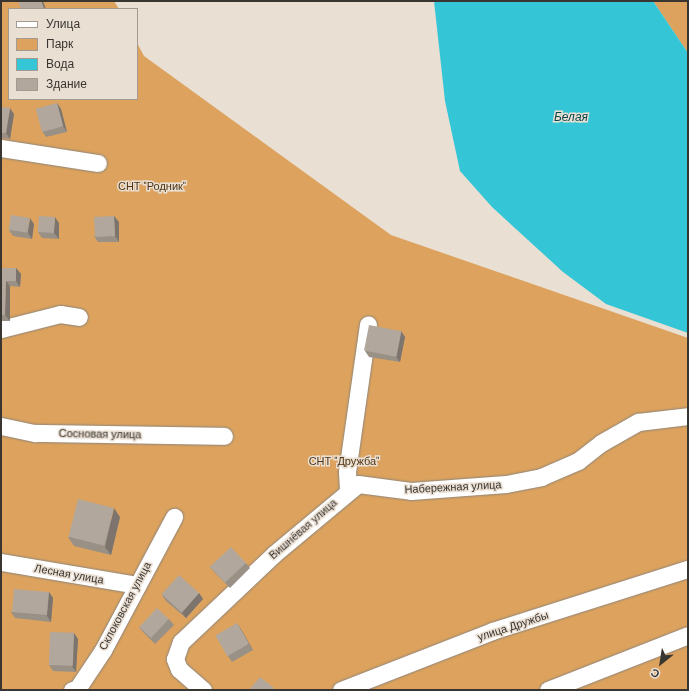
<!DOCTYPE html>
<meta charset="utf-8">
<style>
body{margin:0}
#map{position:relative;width:689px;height:691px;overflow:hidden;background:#eadfd3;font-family:"DM Sans",sans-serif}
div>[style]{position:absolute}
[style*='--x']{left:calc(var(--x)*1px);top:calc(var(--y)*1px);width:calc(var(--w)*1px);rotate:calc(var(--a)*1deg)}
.green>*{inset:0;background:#dda35e}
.water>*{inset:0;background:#34c6d6}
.roads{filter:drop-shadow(0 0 1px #8f857a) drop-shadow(0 0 1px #8f857a)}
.minor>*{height:17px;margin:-8.5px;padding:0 8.5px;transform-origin:8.5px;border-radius:8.5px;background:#fff}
.wall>*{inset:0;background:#999086}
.shaded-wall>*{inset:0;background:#7d756d}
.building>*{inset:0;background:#b2a79c;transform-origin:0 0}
span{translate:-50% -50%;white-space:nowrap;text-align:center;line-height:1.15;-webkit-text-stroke:3px #eadfd3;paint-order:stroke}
.park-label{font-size:11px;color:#4f3514}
.street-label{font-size:11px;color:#393530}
.water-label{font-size:12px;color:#07484e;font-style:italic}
.frame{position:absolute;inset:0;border:2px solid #393530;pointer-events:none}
.legend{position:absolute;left:8px;top:8px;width:130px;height:92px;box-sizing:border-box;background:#eadfd3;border:1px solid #a39b92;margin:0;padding:5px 7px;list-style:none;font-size:12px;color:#393530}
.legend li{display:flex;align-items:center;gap:8px;height:20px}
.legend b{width:20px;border:1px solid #a39b92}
.north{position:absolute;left:641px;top:643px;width:40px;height:40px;-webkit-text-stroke:3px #eadfd3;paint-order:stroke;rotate:210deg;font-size:11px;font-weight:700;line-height:16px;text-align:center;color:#393530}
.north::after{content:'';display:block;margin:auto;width:14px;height:18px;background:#393530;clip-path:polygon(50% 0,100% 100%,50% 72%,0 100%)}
</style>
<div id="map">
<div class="green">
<div style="clip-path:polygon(1px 1px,114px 1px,119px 9px,9px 9px,9px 99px,137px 99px,137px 43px,144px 56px,391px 235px,688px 338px,688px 690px,1px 690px)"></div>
<div style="clip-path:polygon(653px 1px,688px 1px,688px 53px)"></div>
</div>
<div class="water">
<div style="clip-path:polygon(434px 1px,653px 1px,688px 53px,688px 333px,606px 304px,563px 272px,492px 207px,460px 171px,445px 101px)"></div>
</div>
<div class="roads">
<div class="minor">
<div style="--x:1;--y:148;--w:98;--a:8.8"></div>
<div style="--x:1;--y:329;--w:61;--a:-14.3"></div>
<div style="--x:60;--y:314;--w:19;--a:9"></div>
<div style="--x:1;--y:426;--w:35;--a:12"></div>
<div style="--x:35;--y:433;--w:189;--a:0.9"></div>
<div style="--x:348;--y:490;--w:18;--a:-93"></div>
<div style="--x:347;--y:472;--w:149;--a:-81.9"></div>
<div style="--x:1;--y:562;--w:138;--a:9.6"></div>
<div style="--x:72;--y:690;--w:5;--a:-11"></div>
<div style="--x:77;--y:689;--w:47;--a:-56.3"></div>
<div style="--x:103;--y:650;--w:151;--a:-61.9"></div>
<div style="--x:203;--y:690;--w:32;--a:-139"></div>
<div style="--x:179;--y:669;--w:11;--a:-112"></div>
<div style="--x:175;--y:659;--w:18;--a:-71"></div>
<div style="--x:181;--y:642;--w:128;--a:-43.4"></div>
<div style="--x:274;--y:554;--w:109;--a:-39.8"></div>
<div style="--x:358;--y:484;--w:53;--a:7.5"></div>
<div style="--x:411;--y:491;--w:95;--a:-4.2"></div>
<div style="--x:506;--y:484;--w:36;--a:-11"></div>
<div style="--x:541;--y:477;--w:40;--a:-23.4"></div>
<div style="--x:578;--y:461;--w:29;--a:-38"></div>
<div style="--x:601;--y:443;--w:43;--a:-29.6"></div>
<div style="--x:638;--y:422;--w:50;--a:-6.8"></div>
<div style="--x:341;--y:690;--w:162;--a:-21.3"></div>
<div style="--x:492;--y:631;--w:206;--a:-17.6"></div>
<div style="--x:548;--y:690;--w:150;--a:-21.4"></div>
</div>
</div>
<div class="wall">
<div style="clip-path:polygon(57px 103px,61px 109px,67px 132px,46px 137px,42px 131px)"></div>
<div style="clip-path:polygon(1px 107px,14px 114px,10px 139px,1px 138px)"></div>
<div style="clip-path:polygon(114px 216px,119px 222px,119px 242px,98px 242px,94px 236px)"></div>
<div style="clip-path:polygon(59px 223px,59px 239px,42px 238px,38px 232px)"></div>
<div style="clip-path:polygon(34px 224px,32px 239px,13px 236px,9px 230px)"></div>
<div style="clip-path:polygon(1px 268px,16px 268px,21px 274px,20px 287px,10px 286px,10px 321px,1px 321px)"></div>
<div style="clip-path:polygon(401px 331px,405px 337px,400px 362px,369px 357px,365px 351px)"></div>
<div style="clip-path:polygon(120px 517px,111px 555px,74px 546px,68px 537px)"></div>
<div style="clip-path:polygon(246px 563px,250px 568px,230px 588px,215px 573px,210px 567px)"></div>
<div style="clip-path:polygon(49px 592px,53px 598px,51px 622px,15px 618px,11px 612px)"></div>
<div style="clip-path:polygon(199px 593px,203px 599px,186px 618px,166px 601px,162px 595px)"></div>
<div style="clip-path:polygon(169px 619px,174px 625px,155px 644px,143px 632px,139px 627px)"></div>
<div style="clip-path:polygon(237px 623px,253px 650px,232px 662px,228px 656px)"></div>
<div style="clip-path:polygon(74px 633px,78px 639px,76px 672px,53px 671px,49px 665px)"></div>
</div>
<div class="shaded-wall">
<div style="clip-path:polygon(41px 1px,43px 1px,46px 9px,44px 9px)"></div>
<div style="clip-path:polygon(57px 103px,61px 109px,67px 132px,63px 126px)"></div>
<div style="clip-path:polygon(10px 108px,14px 114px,10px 139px,6px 133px)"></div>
<div style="clip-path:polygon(114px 216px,119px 222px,119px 242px,115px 236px)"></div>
<div style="clip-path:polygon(55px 217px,59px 223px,59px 239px,54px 233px)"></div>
<div style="clip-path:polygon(30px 218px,34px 224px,32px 239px,28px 233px)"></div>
<div style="clip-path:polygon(16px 268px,21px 274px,20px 287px,16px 281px)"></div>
<div style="clip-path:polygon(6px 281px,10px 286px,10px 321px,5px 315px)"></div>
<div style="clip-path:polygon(401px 331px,405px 337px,400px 362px,396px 357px)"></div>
<div style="clip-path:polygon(114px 508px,120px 517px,111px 555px,105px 547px)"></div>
<div style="clip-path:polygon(49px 592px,53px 598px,51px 622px,47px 616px)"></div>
<div style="clip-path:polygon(199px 593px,203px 599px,186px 618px,182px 613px)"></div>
<div style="clip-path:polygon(237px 623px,241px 629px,253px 650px,249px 644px)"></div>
<div style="clip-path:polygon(74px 633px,78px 639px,76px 672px,72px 666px)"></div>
</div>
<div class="building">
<div style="clip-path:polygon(18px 1px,41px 1px,44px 9px,21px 9px)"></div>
<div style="left:57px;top:103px;width:24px;height:22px;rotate:75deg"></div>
<div style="clip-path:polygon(1px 107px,10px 108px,6px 133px,1px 133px)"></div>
<div style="left:11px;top:215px;width:19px;height:15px;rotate:9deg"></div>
<div style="left:39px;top:216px;width:16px;height:16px;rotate:4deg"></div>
<div style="left:114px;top:216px;width:20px;height:20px;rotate:87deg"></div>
<div style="clip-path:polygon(1px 268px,16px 268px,16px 281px,6px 281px,5px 315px,1px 315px)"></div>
<div style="left:369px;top:325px;width:33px;height:26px;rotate:11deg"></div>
<div style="left:78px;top:499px;width:37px;height:39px;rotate:14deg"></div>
<div style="left:231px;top:547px;width:22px;height:29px;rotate:47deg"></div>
<div style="left:179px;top:575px;width:27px;height:26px;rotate:42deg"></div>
<div style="left:14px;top:589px;width:35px;height:23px;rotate:5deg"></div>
<div style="left:157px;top:608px;width:16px;height:26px;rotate:43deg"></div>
<div style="left:237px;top:623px;width:24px;height:25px;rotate:60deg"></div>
<div style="left:50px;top:632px;width:24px;height:33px;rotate:2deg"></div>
<div style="clip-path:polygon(260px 677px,274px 688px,272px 690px,249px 690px)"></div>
</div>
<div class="park-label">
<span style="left:152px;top:186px">СНТ "Родник"</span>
<span style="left:344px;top:461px">СНТ "Дружба"</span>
</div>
<div class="street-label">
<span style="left:100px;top:434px;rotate:1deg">Сосновая улица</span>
<span style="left:453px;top:487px;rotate:-3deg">Набережная улица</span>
<span style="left:303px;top:529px;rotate:-41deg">Вишнёвая улица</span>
<span style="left:69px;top:574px;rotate:10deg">Лесная улица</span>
<span style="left:125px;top:606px;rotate:-62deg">Склоковская улица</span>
<span style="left:513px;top:626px;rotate:-18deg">улица Дружбы</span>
</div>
<div class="water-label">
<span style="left:571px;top:118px">Белая</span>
</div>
<div class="frame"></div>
<ul class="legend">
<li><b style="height:5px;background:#fff"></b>Улица</li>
<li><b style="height:11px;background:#dda35e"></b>Парк</li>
<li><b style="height:11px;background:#34c6d6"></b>Вода</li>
<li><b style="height:11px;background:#b2a79c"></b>Здание</li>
</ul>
<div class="north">С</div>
</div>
